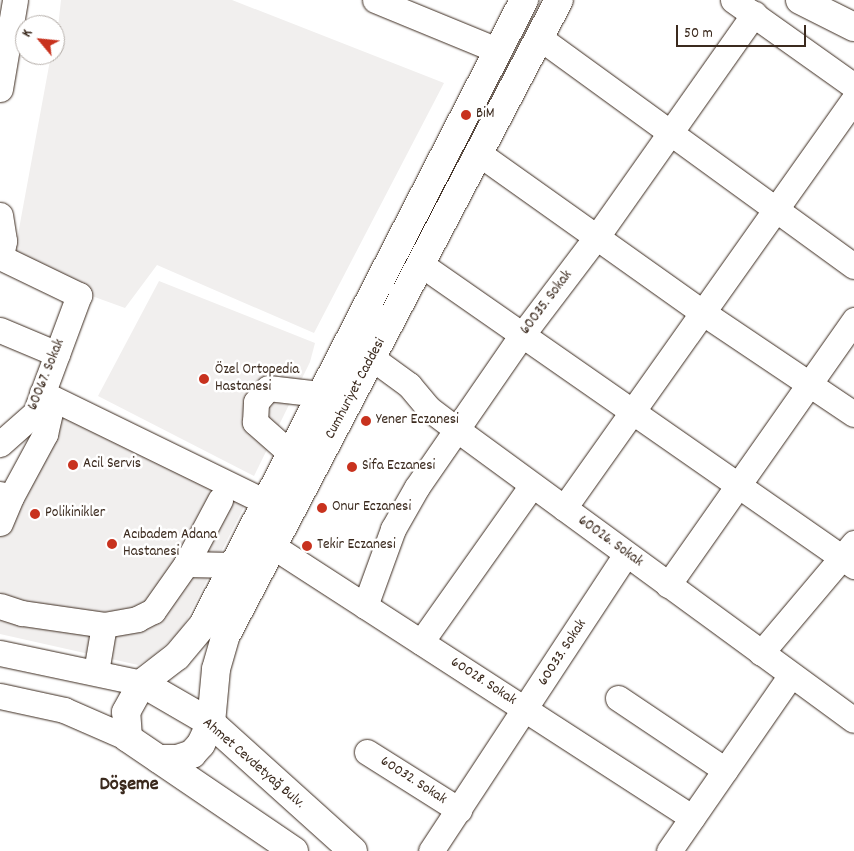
<!DOCTYPE html>
<meta charset="utf-8">
<style>
body{margin:0}
#map{position:relative;width:854px;height:851px;overflow:hidden;background:#fff;font-family:Dekko,sans-serif}
div>[style]{position:absolute}
[style*='--x']{left:calc(var(--x)*1px);top:calc(var(--y)*1px);width:calc(var(--w)*1px);rotate:calc(var(--a)*1deg)}
.built>*{inset:0;background:#f1efee}
.roads{filter:drop-shadow(0 0 1px #3b2a1e) drop-shadow(0 0 1px #3b2a1e)}
.minor>*{height:25px;margin:-12.5px;padding:0 12.5px;transform-origin:12.5px;border-radius:12.5px;background:#fff}
.major>*{height:28px;margin:-14px;padding:0 14px;transform-origin:14px;border-radius:14px;background:#fff}
.dots>*{width:14px;height:14px;translate:-50% -50%;box-sizing:border-box;border:2px solid #fff;border-radius:50%}
span{translate:-50% -50%;white-space:nowrap;text-align:center;line-height:1.15;-webkit-text-stroke:5px #fff;paint-order:stroke}
.poi-label{font-size:15px;color:#3b2a1e}
.left{translate:0 -50%;text-align:left}
.street-label{font-size:15px;color:#3b2a1e}
.district-label{font-size:20px;color:#3b2a1e;font-weight:700}
.north{position:absolute;left:15px;top:15px;width:50px;height:50px;box-sizing:border-box;background:#fff;border:1px solid #b1aaa5;border-radius:50%;rotate:298deg;font-size:14px;font-weight:700;line-height:20px;text-align:center;color:#3b2a1e}
.north::after{content:'';display:block;margin:auto;width:18px;height:22px;background:#c8321e;clip-path:polygon(50% 0,100% 100%,50% 72%,0 100%)}
.scale{position:absolute;left:676px;top:25px;width:130px;height:22px;box-sizing:border-box;border:2px solid #3b2a1e;border-top:0;padding-left:6px;font-size:15px;line-height:18px;white-space:nowrap;color:#3b2a1e;-webkit-text-stroke:4px #fff;paint-order:stroke}
</style>
<div id="map">
<div class="built">
<div style="clip-path:polygon(61px 0,232px 0,444px 83px,314px 333px,157px 265px,125px 308px,12px 267px,51px 55px,55px 55px)"></div>
<div style="clip-path:polygon(159px 281px,315px 343px,310px 362px,254px 476px,98px 396px)"></div>
<div style="clip-path:polygon(59px 399px,248px 499px,181px 631px,152px 657px,138px 665px,0 634px,0 504px)"></div>
</div>
<div class="roads">
<div class="minor">
<div style="--x:375;--y:0;--w:132;--a:22.3"></div>
<div style="--x:733;--y:0;--w:148;--a:35.4"></div>
<div style="--x:540;--y:38;--w:388;--a:36"></div>
<div style="--x:0;--y:89;--w:90;--a:-80.4"></div>
<div style="--x:481;--y:155;--w:271;--a:35.4"></div>
<div style="--x:702;--y:312;--w:183;--a:33.9"></div>
<div style="--x:0;--y:215;--w:26;--a:81"></div>
<div style="--x:4;--y:241;--w:16;--a:101"></div>
<div style="--x:0;--y:257;--w:88;--a:25.7"></div>
<div style="--x:79;--y:295;--w:126;--a:110.4"></div>
<div style="--x:35;--y:413;--w:47;--a:138.5"></div>
<div style="--x:422;--y:265;--w:527;--a:34.87"></div>
<div style="--x:0;--y:330;--w:62;--a:22.8"></div>
<div style="--x:372;--y:358;--w:46;--a:36.1"></div>
<div style="--x:409;--y:385;--w:30;--a:50"></div>
<div style="--x:428;--y:408;--w:39;--a:37"></div>
<div style="--x:459;--y:431;--w:489;--a:36.2"></div>
<div style="--x:42;--y:393;--w:248;--a:26"></div>
<div style="--x:290;--y:453;--w:47;--a:-138.5"></div>
<div style="--x:255;--y:422;--w:20;--a:-87"></div>
<div style="--x:256;--y:402;--w:18;--a:-49"></div>
<div style="--x:268;--y:388;--w:52;--a:6.6"></div>
<div style="--x:0;--y:494;--w:11;--a:15"></div>
<div style="--x:11;--y:497;--w:72;--a:-61.6"></div>
<div style="--x:45;--y:434;--w:36;--a:-77"></div>
<div style="--x:220;--y:500;--w:72;--a:118"></div>
<div style="--x:186;--y:564;--w:47;--a:1.2"></div>
<div style="--x:564;--y:508;--w:501;--a:-54.66"></div>
<div style="--x:0;--y:523;--w:28;--a:-67"></div>
<div style="--x:274;--y:547;--w:498;--a:32.9"></div>
<div style="--x:668;--y:585;--w:324;--a:-54.9"></div>
<div style="--x:0;--y:606;--w:23;--a:18"></div>
<div style="--x:22;--y:613;--w:83;--a:8.3"></div>
<div style="--x:104;--y:625;--w:48;--a:99.7"></div>
<div style="--x:365;--y:606;--w:82;--a:-70"></div>
<div style="--x:393;--y:529;--w:48;--a:-60.3"></div>
<div style="--x:417;--y:487;--w:185;--a:-55.4"></div>
<div style="--x:522;--y:335;--w:126;--a:-52.8"></div>
<div style="--x:598;--y:235;--w:271;--a:-54.8"></div>
<div style="--x:104;--y:625;--w:34;--a:-10"></div>
<div style="--x:137;--y:619;--w:18;--a:-27"></div>
<div style="--x:153;--y:611;--w:57;--a:-54.9"></div>
<div style="--x:421;--y:642;--w:192;--a:-54.7"></div>
<div style="--x:0;--y:653;--w:145;--a:11.9"></div>
<div style="--x:761;--y:653;--w:144;--a:-49.8"></div>
<div style="--x:0;--y:696;--w:66;--a:12.3"></div>
<div style="--x:64;--y:710;--w:70;--a:23.6"></div>
<div style="--x:618;--y:698;--w:129;--a:33.9"></div>
<div style="--x:367;--y:752;--w:109;--a:32.2"></div>
<div style="--x:431;--y:851;--w:355;--a:-56.7"></div>
<div style="--x:669;--y:851;--w:214;--a:-55.3"></div>
</div>
<div class="major">
<div style="--x:800;--y:0;--w:60;--a:26.6"></div>
<div style="--x:142;--y:683;--w:80;--a:30.1"></div>
<div style="--x:211;--y:723;--w:191;--a:42"></div>
<div style="--x:159;--y:759;--w:18;--a:0"></div>
<div style="--x:177;--y:759;--w:16;--a:-18"></div>
<div style="--x:192;--y:754;--w:13;--a:-48"></div>
<div style="--x:201;--y:744;--w:23;--a:-65"></div>
<div style="--x:211;--y:723;--w:54;--a:-84.7"></div>
<div style="--x:216;--y:669;--w:33;--a:-74"></div>
<div style="--x:225;--y:637;--w:719;--a:-62.33"></div>
<div style="--x:294;--y:851;--w:201;--a:-145.8"></div>
<div style="--x:128;--y:738;--w:26;--a:-94"></div>
<div style="--x:126;--y:712;--w:33;--a:-61"></div>
<div style="--x:142;--y:683;--w:44;--a:-37.6"></div>
<div style="--x:177;--y:656;--w:40;--a:-50"></div>
<div style="--x:203;--y:625;--w:703;--a:-62.81"></div>
</div>
</div>
<div class="dots">
<div style="left:466px;top:115px;background:#c8321e"></div>
<div style="left:204px;top:379px;background:#c8321e"></div>
<div style="left:366px;top:421px;background:#c8321e"></div>
<div style="left:73px;top:465px;background:#c8321e"></div>
<div style="left:352px;top:467px;background:#c8321e"></div>
<div style="left:322px;top:508px;background:#c8321e"></div>
<div style="left:35px;top:514px;background:#c8321e"></div>
<div style="left:112px;top:544px;background:#c8321e"></div>
<div style="left:307px;top:546px;background:#c8321e"></div>
</div>
<div class="poi-label">
<span class="left" style="left:476px;top:115px">BiM</span>
<span class="left" style="left:215px;top:379px">Özel Ortopedia<br>Hastanesi</span>
<span class="left" style="left:376px;top:421px">Yener Eczanesi</span>
<span class="left" style="left:83px;top:465px">Acil Servis</span>
<span class="left" style="left:362px;top:467px">Sifa Eczanesi</span>
<span class="left" style="left:332px;top:508px">Onur Eczanesi</span>
<span class="left" style="left:45px;top:514px">Polikinikler</span>
<span class="left" style="left:123px;top:544px">Acıbadem Adana<br>Hastanesi</span>
<span class="left" style="left:317px;top:546px">Tekir Eczanesi</span>
</div>
<div class="street-label">
<span style="left:547px;top:303px;rotate:-53deg">60035. Sokak</span>
<span style="left:47px;top:375px;rotate:-68deg">60067. Sokak</span>
<span style="left:356px;top:389px;rotate:-62deg">Cumhuriyet Caddesi</span>
<span style="left:610px;top:542px;rotate:36deg">60026. Sokak</span>
<span style="left:563px;top:653px;rotate:-57deg">60033. Sokak</span>
<span style="left:483px;top:682px;rotate:33deg">60028. Sokak</span>
<span style="left:253px;top:764px;rotate:41deg">Ahmet Cevdetyağ Bulv.</span>
<span style="left:413px;top:781px;rotate:33deg">60032. Sokak</span>
</div>
<div class="district-label">
<span style="left:129px;top:785px">Döşeme</span>
</div>
<div class="north">K</div>
<div class="scale">50 m</div>
</div>
